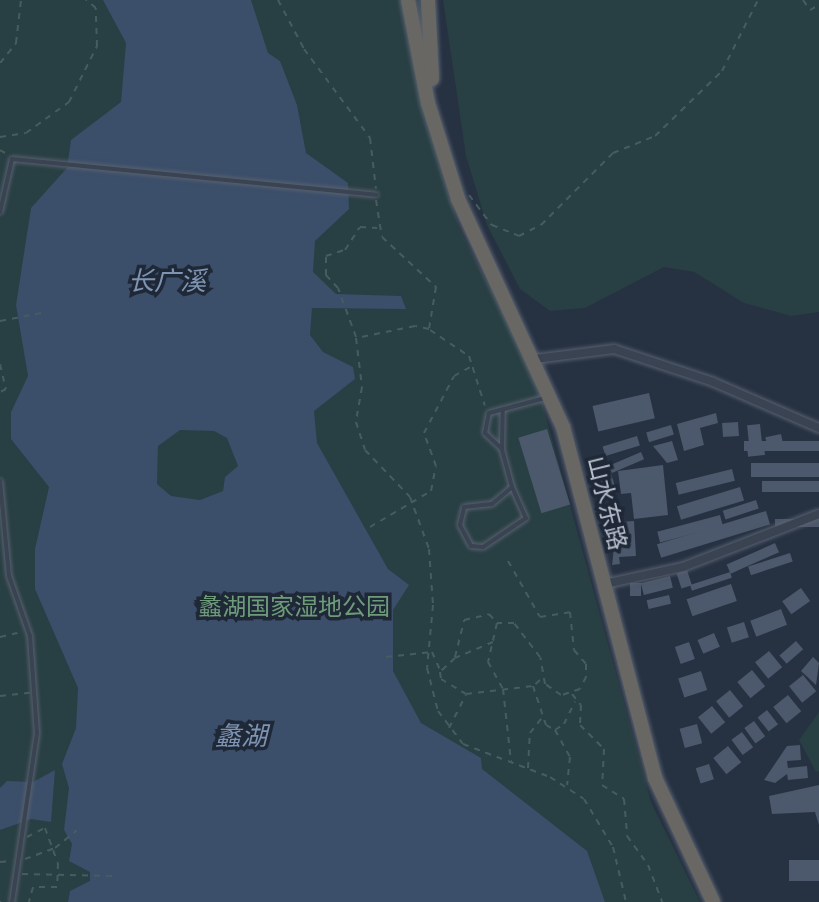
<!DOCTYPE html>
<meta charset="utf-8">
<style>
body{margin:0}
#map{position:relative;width:819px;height:902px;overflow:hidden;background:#263142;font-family:Raleway,"Noto Sans SC",sans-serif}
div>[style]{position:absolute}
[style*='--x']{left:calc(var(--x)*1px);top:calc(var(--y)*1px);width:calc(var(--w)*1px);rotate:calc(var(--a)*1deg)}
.green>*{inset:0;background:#283f43}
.water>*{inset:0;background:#3b4e6a}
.building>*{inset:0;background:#4c586b;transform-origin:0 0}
.path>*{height:2px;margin-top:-1px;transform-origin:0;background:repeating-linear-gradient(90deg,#465c5f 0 6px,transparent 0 12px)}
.roads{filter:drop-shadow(0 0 2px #58616f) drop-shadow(0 0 2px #58616f)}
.service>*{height:4px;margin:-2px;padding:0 2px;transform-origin:2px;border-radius:2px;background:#3a4351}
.minor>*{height:8px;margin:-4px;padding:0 4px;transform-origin:4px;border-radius:4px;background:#3a4351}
.trunk>*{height:14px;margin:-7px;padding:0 7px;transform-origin:7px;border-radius:7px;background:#686764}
span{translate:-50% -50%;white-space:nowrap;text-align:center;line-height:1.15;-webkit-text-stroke:7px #1f2837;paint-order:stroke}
.street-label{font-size:24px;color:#b7bfcb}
.park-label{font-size:24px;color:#6e9c7a}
.water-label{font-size:26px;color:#7e94b2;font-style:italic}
</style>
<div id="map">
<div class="green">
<div style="clip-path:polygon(0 0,420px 0,423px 112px,460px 230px,534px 373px,651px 802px,700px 902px,0 902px)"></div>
<div style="clip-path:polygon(443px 0,819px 0,819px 312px,791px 316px,744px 303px,694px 272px,664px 267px,585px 308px,550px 311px,520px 289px,487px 225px,466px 156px)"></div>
<div style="clip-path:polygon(819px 712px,819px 771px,816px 772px,799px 740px)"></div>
</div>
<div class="water">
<div style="clip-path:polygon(evenodd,103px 0,251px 0,268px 53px,280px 61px,297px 105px,306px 153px,348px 183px,349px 209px,315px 241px,313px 272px,336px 294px,401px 296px,406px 309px,312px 308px,310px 335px,323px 352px,353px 367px,355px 379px,314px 411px,317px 443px,388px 569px,409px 585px,393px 610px,393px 671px,421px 723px,481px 758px,482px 769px,587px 851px,605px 902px,68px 902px,70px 891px,90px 881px,90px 872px,69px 861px,72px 844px,64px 830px,69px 788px,62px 764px,76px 728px,78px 688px,35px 589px,35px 549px,49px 487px,11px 439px,11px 412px,28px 376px,16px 305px,31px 208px,67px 168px,71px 140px,121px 102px,126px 43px,103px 0,180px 430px,214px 431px,227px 438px,238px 466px,225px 477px,223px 491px,200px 500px,171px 496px,157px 484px,158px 446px,180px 430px)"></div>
<div style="clip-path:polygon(55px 770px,51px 822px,31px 819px,0 830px,0 788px,7px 781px,33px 782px)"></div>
</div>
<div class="building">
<div style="left:649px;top:393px;width:26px;height:58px;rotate:77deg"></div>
<div style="clip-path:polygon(716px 413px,718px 423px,700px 428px,704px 445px,684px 451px,677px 424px)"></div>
<div style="left:738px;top:422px;width:14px;height:16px;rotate:86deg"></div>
<div style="left:760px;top:424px;width:19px;height:13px;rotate:84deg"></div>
<div style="left:671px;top:425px;width:10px;height:26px;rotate:73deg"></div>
<div style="left:547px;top:429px;width:79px;height:30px;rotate:73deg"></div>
<div style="left:781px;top:434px;width:14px;height:16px;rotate:78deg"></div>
<div style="left:637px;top:436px;width:10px;height:36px;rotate:73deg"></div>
<div style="clip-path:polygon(672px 441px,678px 460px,667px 463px,653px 446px)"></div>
<div style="left:819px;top:441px;width:10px;height:75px;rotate:90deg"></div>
<div style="left:764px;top:446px;width:9px;height:17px;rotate:84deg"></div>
<div style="left:641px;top:452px;width:8px;height:35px;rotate:67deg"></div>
<div style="left:819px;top:463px;width:14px;height:68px;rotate:90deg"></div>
<div style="clip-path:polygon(663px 465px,668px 515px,634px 519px,631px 493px,621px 494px,618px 471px)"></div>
<div style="left:732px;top:469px;width:12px;height:58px;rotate:76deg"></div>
<div style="left:611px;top:474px;width:13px;height:12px;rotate:72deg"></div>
<div style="left:819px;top:481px;width:11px;height:57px;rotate:90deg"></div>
<div style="left:740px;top:487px;width:14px;height:66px;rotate:73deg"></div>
<div style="left:756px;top:500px;width:9px;height:35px;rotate:72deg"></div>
<div style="left:766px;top:511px;width:14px;height:114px;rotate:73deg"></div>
<div style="left:720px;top:515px;width:11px;height:65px;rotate:75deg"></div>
<div style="left:819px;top:519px;width:8px;height:44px;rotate:90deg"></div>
<div style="clip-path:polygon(634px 521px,636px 556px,619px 557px,620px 564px,612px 565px,617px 522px)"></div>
<div style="left:775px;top:543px;width:10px;height:53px;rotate:66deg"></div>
<div style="left:790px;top:553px;width:9px;height:44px;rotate:72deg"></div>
<div style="left:687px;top:570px;width:16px;height:11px;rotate:72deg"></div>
<div style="left:730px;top:572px;width:6px;height:42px;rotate:72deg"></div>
<div style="left:670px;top:576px;width:12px;height:30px;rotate:76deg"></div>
<div style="left:630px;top:583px;width:11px;height:13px"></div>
<div style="left:731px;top:584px;width:18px;height:47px;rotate:71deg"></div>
<div style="left:801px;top:588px;width:16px;height:23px;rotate:55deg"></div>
<div style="left:669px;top:595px;width:9px;height:23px;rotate:77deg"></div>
<div style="left:781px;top:609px;width:17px;height:33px;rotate:69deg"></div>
<div style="left:744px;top:622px;width:16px;height:18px;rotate:72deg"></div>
<div style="left:714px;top:633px;width:15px;height:18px;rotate:67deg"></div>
<div style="left:796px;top:641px;width:11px;height:22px;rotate:49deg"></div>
<div style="left:689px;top:642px;width:18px;height:15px;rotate:71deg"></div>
<div style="left:769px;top:651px;width:21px;height:18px;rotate:51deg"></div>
<div style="clip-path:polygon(813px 657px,819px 663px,816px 685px,801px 671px)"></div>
<div style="left:752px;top:670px;width:21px;height:19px;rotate:51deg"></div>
<div style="left:701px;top:671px;width:20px;height:24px;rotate:72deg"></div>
<div style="left:803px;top:675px;width:21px;height:18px;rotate:51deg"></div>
<div style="left:730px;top:690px;width:21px;height:18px;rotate:51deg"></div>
<div style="left:788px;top:695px;width:21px;height:19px;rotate:51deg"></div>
<div style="left:712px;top:706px;width:21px;height:18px;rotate:51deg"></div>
<div style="left:767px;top:710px;width:18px;height:12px;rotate:52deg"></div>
<div style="left:754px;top:721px;width:19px;height:12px;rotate:54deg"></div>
<div style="left:697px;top:724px;width:20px;height:18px;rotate:75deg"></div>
<div style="left:742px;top:732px;width:19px;height:13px;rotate:54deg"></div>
<div style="clip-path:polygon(800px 745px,801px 760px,787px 761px,788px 768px,807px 766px,808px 778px,788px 780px,787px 774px,775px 783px,764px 780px,787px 746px)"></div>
<div style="left:728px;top:746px;width:21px;height:19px;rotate:51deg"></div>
<div style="left:709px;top:764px;width:16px;height:14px;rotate:72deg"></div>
<div style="clip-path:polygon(819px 785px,819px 825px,815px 812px,772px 814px,769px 796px)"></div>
<div style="left:819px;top:860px;width:21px;height:30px;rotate:90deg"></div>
</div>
<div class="path">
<div style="--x:278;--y:0;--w:55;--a:62"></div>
<div style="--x:304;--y:49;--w:111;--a:53.4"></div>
<div style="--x:370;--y:138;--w:51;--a:83.3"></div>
<div style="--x:803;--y:0;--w:12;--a:55"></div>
<div style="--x:810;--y:10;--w:10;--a:-29"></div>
<div style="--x:0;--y:63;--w:26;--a:-51"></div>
<div style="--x:16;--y:43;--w:43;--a:-83.4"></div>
<div style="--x:0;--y:137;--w:26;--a:-9"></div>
<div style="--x:26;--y:133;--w:53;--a:-35.8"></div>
<div style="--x:69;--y:102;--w:63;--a:-63.4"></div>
<div style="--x:97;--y:46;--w:38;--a:-92"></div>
<div style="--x:96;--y:8;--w:13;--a:-141"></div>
<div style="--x:0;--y:150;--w:10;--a:29"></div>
<div style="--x:469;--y:195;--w:38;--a:53"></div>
<div style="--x:492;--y:225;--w:29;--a:22"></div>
<div style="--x:519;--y:236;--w:25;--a:-27"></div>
<div style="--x:541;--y:225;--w:102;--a:-45"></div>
<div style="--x:613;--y:153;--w:45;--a:-22"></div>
<div style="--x:655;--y:136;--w:93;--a:-44.1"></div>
<div style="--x:722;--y:71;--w:80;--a:-63.1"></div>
<div style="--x:376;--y:200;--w:37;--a:81"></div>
<div style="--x:382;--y:237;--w:74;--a:42.8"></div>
<div style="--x:436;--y:287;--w:43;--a:99.5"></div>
<div style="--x:429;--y:329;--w:14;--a:-168"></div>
<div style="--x:415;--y:326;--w:60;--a:168.5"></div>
<div style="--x:356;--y:338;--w:49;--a:83"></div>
<div style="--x:362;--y:387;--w:36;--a:100"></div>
<div style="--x:356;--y:422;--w:29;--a:72"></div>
<div style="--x:365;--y:450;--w:65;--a:46.2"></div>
<div style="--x:410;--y:497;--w:55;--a:69.9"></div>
<div style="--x:429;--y:549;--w:56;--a:85.9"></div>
<div style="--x:433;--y:605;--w:63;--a:95.4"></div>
<div style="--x:427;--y:668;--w:44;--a:75.7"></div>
<div style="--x:438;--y:711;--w:41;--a:52.9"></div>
<div style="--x:463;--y:744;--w:93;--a:20.8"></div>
<div style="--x:550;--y:777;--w:40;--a:32.9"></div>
<div style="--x:584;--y:799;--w:56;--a:58.9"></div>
<div style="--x:613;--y:847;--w:57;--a:76.7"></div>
<div style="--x:0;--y:321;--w:42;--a:-11"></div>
<div style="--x:430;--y:330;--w:47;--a:33.7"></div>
<div style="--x:469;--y:356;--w:52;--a:72.3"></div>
<div style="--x:356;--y:337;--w:52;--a:-110.2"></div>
<div style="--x:338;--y:288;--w:18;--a:-133"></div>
<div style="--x:326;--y:275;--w:19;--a:-90"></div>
<div style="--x:326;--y:256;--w:20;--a:-18"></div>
<div style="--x:345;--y:250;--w:27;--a:-57"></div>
<div style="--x:360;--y:227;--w:17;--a:3"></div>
<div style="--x:0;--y:364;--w:26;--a:77"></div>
<div style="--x:6;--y:389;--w:7;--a:153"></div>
<div style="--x:370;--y:527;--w:71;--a:-30.5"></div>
<div style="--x:431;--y:491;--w:25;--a:-79"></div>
<div style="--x:436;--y:466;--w:35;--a:-110"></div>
<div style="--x:424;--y:433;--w:64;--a:-62.2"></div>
<div style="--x:454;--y:376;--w:21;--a:-29"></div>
<div style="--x:508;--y:561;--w:64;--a:60.3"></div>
<div style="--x:540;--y:617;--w:30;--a:-9"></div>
<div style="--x:570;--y:612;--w:38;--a:84"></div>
<div style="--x:574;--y:650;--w:18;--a:49"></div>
<div style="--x:586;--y:664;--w:13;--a:90"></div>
<div style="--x:586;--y:677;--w:13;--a:117"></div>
<div style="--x:580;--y:689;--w:20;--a:162"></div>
<div style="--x:561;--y:695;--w:19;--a:-145"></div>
<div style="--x:545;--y:684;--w:27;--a:-100"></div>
<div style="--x:540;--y:657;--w:43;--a:-127.4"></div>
<div style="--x:514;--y:623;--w:17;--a:180"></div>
<div style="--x:497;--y:623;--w:40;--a:103"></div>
<div style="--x:488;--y:662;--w:31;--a:61"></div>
<div style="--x:503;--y:689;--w:73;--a:83.7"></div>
<div style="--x:0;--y:637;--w:23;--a:-13"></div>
<div style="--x:493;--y:642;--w:41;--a:157.2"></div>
<div style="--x:455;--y:658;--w:21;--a:137"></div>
<div style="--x:440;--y:672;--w:7;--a:82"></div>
<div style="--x:441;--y:679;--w:29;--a:31"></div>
<div style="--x:466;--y:694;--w:67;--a:-6.8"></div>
<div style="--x:386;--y:657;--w:46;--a:-6.2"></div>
<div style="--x:432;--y:652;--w:20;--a:66"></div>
<div style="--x:455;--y:657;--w:38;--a:-76"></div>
<div style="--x:464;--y:620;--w:26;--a:-13"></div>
<div style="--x:489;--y:614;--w:12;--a:48"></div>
<div style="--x:540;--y:680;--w:9;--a:139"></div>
<div style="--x:533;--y:686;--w:41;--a:71.6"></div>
<div style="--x:546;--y:725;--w:10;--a:29"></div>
<div style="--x:555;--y:730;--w:11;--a:-34"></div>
<div style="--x:564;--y:724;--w:25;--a:-64"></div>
<div style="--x:572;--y:694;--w:14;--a:51"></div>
<div style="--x:581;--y:705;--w:20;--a:93"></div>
<div style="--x:580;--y:725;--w:34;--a:45"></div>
<div style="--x:604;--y:749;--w:36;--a:93"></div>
<div style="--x:602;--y:785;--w:26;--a:32"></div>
<div style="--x:624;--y:799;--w:37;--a:85"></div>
<div style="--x:627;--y:836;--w:36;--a:54"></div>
<div style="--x:648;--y:865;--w:40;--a:69"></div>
<div style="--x:0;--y:696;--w:30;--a:-6"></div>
<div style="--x:449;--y:728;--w:37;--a:-63"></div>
<div style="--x:555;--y:730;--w:31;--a:61"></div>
<div style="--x:570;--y:757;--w:28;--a:96"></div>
<div style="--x:528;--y:768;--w:35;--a:-87"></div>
<div style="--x:530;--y:733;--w:18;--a:-52"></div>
<div style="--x:27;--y:837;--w:20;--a:-27"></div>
<div style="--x:45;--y:828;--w:37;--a:70"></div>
<div style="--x:58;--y:863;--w:24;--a:92"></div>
<div style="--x:57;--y:887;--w:24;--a:180"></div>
<div style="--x:33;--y:887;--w:16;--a:105"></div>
<div style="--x:25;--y:859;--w:32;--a:-20"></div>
<div style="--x:55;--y:848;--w:28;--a:-39"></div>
<div style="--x:0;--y:862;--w:11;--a:-5"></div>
<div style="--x:22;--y:874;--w:92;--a:1.2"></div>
<div style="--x:0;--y:901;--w:1;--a:45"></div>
</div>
<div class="roads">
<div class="service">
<div style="--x:0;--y:212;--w:54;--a:-77.2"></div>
<div style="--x:12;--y:159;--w:366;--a:5.6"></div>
<div style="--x:502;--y:449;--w:39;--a:-89"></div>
<div style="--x:0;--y:481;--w:95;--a:84.6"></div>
<div style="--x:9;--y:576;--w:64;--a:70.7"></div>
<div style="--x:30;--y:636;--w:97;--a:85.9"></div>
<div style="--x:37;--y:733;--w:171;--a:98.4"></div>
<div style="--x:512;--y:487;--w:34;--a:66"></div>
<div style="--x:526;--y:518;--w:52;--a:146"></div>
<div style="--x:483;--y:547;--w:12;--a:-175"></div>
<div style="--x:471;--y:546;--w:24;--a:-118"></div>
<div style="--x:460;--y:525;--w:18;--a:-77"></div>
<div style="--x:464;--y:507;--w:28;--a:-6"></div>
<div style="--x:492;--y:504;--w:26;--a:-40"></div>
<div style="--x:512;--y:487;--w:39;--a:-105"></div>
<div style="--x:502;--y:449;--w:23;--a:-137"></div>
<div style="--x:485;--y:433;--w:20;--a:-79"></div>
<div style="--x:489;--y:413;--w:58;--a:-15"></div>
</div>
<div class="minor">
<div style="--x:535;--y:359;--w:80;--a:-7.2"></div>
<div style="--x:614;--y:349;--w:104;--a:18.4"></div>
<div style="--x:713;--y:382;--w:116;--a:23.5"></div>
<div style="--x:605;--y:584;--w:80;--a:-12.3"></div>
<div style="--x:683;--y:567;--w:146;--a:-21.3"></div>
</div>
<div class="trunk">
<div style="--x:408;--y:0;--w:105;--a:79"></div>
<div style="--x:428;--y:103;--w:101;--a:72.6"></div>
<div style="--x:458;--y:199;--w:251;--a:65.3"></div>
<div style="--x:563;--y:427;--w:363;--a:75.3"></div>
<div style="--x:655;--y:778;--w:137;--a:64.9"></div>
<div style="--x:428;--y:0;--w:79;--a:87.1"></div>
</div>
</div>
<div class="street-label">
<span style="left:607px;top:503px;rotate:76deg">山水东路</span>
</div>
<div class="park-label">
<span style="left:294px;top:607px">蠡湖国家湿地公园</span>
</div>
<div class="water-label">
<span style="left:167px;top:282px">长广溪</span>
<span style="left:241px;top:737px">蠡湖</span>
</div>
</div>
